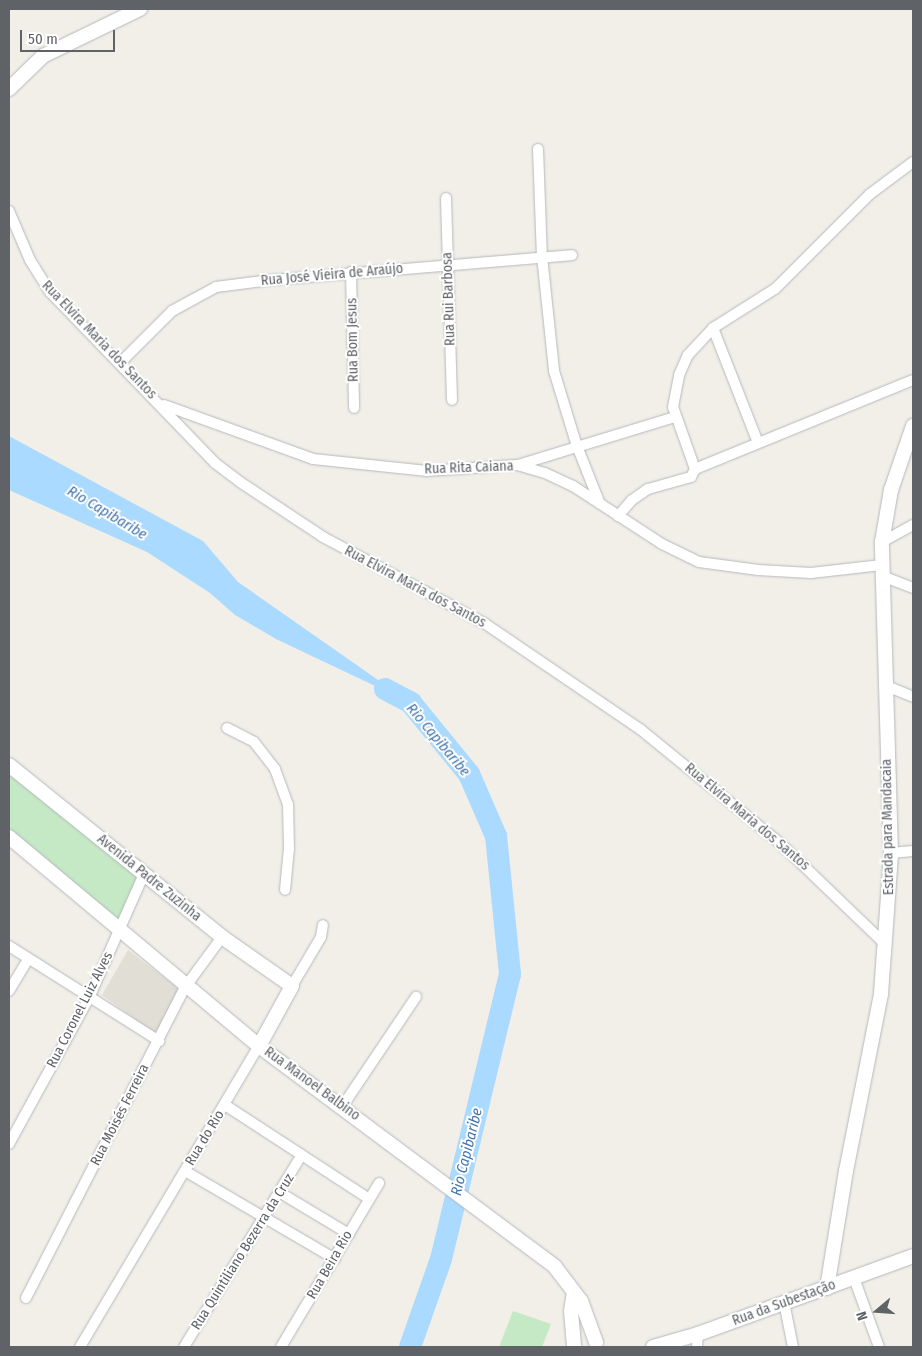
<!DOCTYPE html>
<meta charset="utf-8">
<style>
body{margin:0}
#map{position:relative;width:922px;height:1356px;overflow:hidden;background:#f1efe8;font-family:"Fira Sans Condensed",sans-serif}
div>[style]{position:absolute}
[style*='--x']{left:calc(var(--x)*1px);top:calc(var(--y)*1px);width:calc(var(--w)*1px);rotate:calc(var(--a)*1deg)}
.education>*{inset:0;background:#e1ded6}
.green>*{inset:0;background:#c5e8c5}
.water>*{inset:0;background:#aadaff}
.river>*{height:22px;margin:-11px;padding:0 11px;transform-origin:11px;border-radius:11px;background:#aadaff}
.roads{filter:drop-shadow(0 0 1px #b5b8bc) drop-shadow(0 0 1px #b5b8bc)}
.street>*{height:10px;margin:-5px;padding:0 5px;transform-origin:5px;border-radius:5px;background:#fff}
.secondary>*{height:14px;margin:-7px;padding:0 7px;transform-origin:7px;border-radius:7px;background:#fff}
span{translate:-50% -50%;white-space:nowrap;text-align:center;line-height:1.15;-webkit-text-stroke:4px #fff;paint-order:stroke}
.street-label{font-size:14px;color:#5f6368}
.water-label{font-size:15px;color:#4174aa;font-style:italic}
.frame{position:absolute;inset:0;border:10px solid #5f6368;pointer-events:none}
.north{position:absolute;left:852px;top:1286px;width:50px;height:50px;-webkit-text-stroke:4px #fff;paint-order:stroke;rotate:252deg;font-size:14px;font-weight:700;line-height:20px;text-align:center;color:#5f6368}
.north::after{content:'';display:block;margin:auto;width:18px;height:22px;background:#5f6368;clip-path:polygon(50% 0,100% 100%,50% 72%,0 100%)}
.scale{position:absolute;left:20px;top:30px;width:95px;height:22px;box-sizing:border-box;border:2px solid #5f6368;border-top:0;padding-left:6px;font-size:15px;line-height:18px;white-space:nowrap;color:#5f6368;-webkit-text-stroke:4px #fff;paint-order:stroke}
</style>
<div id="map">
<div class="education">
<div style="clip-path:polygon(128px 950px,179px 989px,156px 1034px,102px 995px)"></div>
</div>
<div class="green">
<div style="clip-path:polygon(9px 769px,141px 874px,119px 925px,9px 831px)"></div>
<div style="clip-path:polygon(513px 1311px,551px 1324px,542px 1347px,499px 1347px)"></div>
</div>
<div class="water">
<div style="clip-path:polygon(9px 436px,203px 541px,238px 582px,411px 703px,276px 639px,235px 615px,210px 593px,147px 552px,9px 490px)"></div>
</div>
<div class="river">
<div style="--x:385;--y:689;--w:30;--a:28"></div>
<div style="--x:411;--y:703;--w:92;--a:50.8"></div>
<div style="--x:469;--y:774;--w:68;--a:66.5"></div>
<div style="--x:496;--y:836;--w:139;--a:84.2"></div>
<div style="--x:510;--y:974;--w:293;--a:103.6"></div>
<div style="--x:441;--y:1259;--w:93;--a:109.4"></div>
</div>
<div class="roads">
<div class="street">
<div style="--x:538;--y:149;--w:107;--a:87.9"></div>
<div style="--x:542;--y:256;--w:116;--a:84"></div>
<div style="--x:554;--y:371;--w:78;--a:73"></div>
<div style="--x:577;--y:446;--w:62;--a:68.4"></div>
<div style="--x:446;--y:198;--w:202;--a:88.3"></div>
<div style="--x:9;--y:211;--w:53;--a:66.8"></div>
<div style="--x:30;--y:260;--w:38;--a:58"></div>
<div style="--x:50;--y:292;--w:238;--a:46"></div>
<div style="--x:215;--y:463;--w:31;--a:37"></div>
<div style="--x:240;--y:482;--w:100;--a:33.5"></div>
<div style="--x:323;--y:537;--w:183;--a:28.1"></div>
<div style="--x:484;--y:623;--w:189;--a:34.2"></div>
<div style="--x:640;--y:729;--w:182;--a:39.2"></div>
<div style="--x:781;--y:844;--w:146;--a:43.9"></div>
<div style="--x:351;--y:272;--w:136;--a:88.7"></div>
<div style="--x:713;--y:328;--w:123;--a:68.6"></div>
<div style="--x:120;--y:363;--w:74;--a:-45"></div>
<div style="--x:172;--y:311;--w:50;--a:-28.6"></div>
<div style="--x:216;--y:287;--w:55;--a:-7.3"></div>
<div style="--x:271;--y:280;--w:302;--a:-4.7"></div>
<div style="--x:164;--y:405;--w:158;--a:19.9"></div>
<div style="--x:313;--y:459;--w:115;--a:6"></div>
<div style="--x:427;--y:471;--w:90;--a:-3.8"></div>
<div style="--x:517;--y:465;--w:29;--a:16"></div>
<div style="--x:545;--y:473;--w:31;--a:25"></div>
<div style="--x:573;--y:486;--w:106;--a:33.1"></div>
<div style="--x:662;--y:544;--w:41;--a:25.9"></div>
<div style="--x:699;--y:562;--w:60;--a:7.7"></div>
<div style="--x:758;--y:570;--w:53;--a:3.2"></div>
<div style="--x:811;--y:573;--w:71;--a:-6.4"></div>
<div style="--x:518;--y:465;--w:164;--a:-17"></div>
<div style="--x:695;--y:469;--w:66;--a:-109.5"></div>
<div style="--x:673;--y:407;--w:33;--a:-79"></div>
<div style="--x:679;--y:375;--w:22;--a:-66"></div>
<div style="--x:688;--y:355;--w:37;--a:-47"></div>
<div style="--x:713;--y:328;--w:73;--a:-32.2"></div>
<div style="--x:775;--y:289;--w:134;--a:-45"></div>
<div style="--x:870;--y:194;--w:54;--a:-36.7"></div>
<div style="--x:618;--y:516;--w:21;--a:-49"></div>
<div style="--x:632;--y:500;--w:19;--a:-35"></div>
<div style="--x:648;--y:489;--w:45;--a:-15.6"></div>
<div style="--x:691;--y:477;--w:9;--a:-63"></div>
<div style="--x:695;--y:469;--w:235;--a:-22.2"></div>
<div style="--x:882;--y:542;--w:35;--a:-29"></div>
<div style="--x:882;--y:576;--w:33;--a:21"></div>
<div style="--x:884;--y:685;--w:31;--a:22"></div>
<div style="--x:227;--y:728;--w:30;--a:27"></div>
<div style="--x:254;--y:742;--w:34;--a:52"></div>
<div style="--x:275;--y:769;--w:37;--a:70"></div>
<div style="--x:288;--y:804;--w:44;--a:88.7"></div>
<div style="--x:289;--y:848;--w:42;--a:95.4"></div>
<div style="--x:891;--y:853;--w:22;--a:-5"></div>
<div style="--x:9;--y:946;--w:178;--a:32.3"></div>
<div style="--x:292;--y:986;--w:57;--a:-59.4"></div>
<div style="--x:321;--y:937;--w:12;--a:-81"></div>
<div style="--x:9;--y:991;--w:37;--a:-59"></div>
<div style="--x:225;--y:1105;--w:172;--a:33.1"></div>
<div style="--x:342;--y:1107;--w:133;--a:-56.1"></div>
<div style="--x:9;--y:1144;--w:166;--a:-61.3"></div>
<div style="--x:89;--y:998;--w:136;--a:-66.1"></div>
<div style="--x:185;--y:1171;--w:174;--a:30.4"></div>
<div style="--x:279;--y:1192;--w:82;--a:31"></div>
<div style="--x:854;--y:1278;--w:73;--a:70.1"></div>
<div style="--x:26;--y:1298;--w:351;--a:-62.9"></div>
<div style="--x:186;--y:986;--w:61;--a:-53.7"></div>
<div style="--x:784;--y:1302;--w:46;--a:78.7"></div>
<div style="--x:80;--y:1347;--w:350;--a:-59.3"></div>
<div style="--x:184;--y:1347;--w:224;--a:-58.5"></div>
<div style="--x:281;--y:1347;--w:191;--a:-59.1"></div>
<div style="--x:697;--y:1347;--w:13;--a:-86"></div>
</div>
<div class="secondary">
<div style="--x:9;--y:89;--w:47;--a:-44.1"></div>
<div style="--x:43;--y:56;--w:108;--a:-25.9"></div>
<div style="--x:9;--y:765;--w:274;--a:38.9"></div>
<div style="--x:222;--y:937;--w:85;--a:35"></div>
<div style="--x:292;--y:986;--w:68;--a:118.8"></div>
<div style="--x:9;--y:837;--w:326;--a:39.9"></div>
<div style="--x:259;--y:1046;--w:369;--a:36.7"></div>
<div style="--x:555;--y:1267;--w:43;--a:52.6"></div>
<div style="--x:581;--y:1301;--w:44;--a:69.9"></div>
<div style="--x:827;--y:1288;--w:119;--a:-80.8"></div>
<div style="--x:846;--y:1171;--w:180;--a:-78.8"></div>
<div style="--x:881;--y:994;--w:141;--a:-85.9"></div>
<div style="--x:891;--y:853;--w:311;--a:-91.7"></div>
<div style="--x:882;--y:542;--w:53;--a:-80.2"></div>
<div style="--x:891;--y:490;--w:68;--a:-71"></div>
<div style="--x:574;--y:1292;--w:19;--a:99"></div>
<div style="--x:571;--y:1311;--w:36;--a:85"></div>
<div style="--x:653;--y:1347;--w:47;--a:-16.1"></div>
<div style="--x:698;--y:1334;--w:229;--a:-19.9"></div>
</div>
</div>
<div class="street-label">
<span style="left:332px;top:275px;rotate:-5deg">Rua José Vieira de Araújo</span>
<span style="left:449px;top:299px;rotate:-92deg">Rua Rui Barbosa</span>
<span style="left:99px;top:340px;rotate:46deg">Rua Elvira Maria dos Santos</span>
<span style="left:353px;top:340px;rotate:-91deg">Rua Bom Jesus</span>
<span style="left:469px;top:468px;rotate:-2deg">Rua Rita Caiana</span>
<span style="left:415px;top:587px;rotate:28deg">Rua Elvira Maria dos Santos</span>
<span style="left:747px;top:817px;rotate:40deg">Rua Elvira Maria dos Santos</span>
<span style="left:888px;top:827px;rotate:-91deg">Estrada para Mandacaia</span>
<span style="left:149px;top:878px;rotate:39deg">Avenida Padre Zuzinha</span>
<span style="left:80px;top:1010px;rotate:-63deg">Rua Coronel Luiz Alves</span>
<span style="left:312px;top:1084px;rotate:36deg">Rua Manoel Balbino</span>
<span style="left:120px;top:1115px;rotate:-63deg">Rua Moisés Ferreira</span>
<span style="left:205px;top:1138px;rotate:-59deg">Rua do Rio</span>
<span style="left:243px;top:1252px;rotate:-58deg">Rua Quintiliano Bezerra da Cruz</span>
<span style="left:330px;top:1265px;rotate:-60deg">Rua Beira Rio</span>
<span style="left:784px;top:1303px;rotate:-20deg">Rua da Subestação</span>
</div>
<div class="water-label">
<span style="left:107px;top:513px;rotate:31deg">Rio Capibaribe</span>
<span style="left:438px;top:740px;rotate:50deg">Rio Capibaribe</span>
<span style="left:467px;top:1152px;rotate:-76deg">Rio Capibaribe</span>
</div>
<div class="frame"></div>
<div class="north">N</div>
<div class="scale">50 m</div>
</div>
